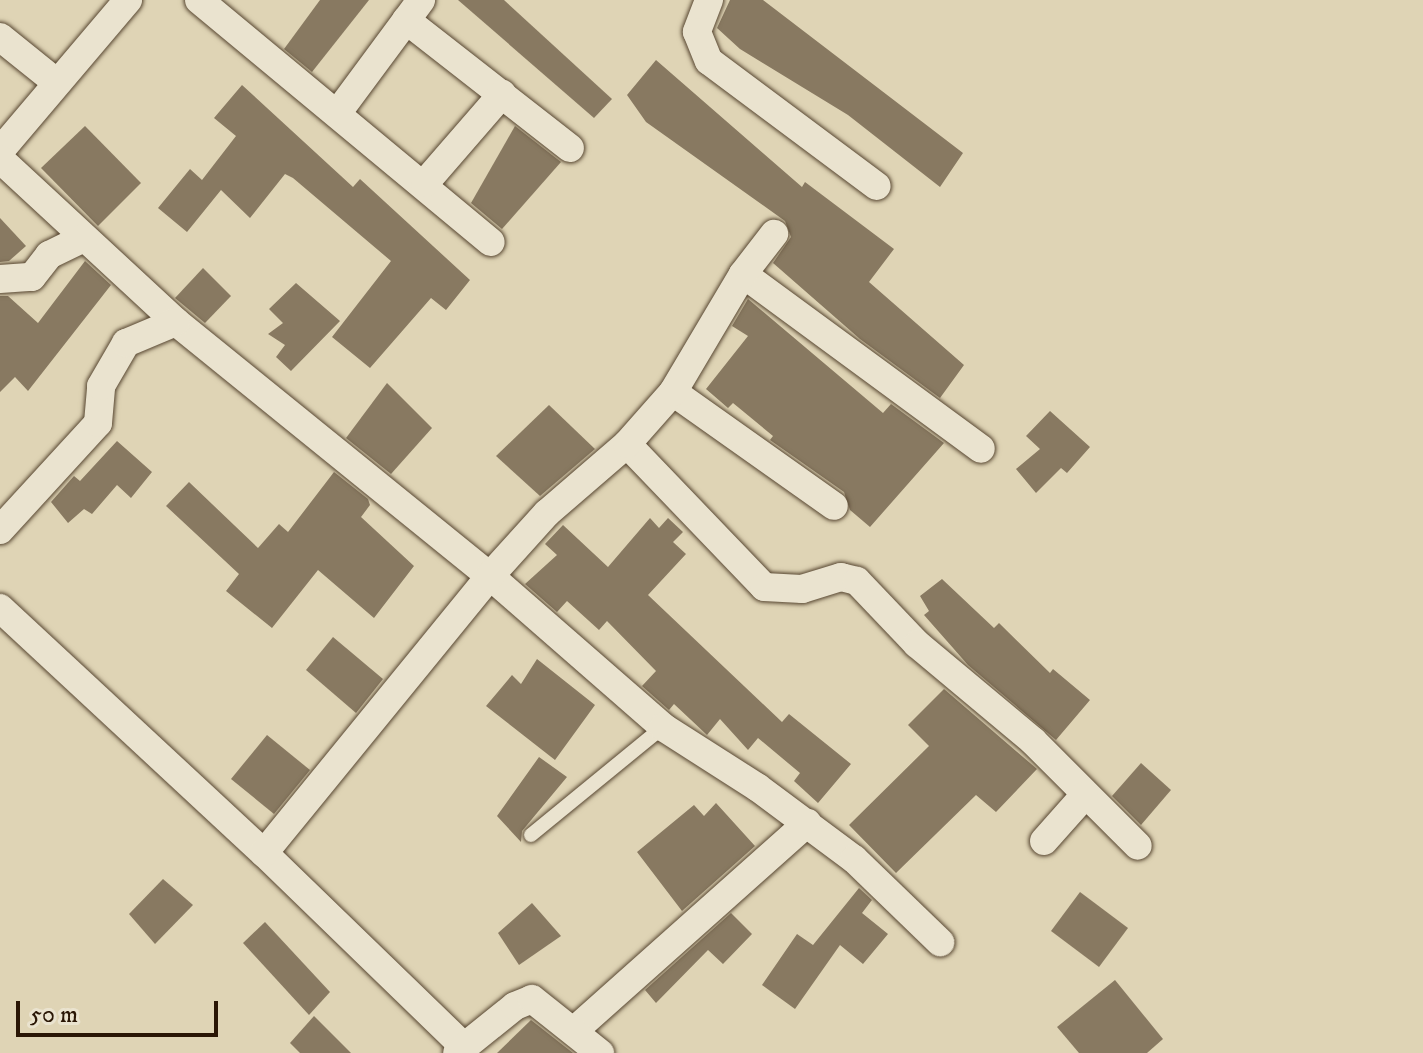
<!DOCTYPE html>
<style>
body{margin:0}
#map{position:relative;width:1423px;height:1053px;overflow:hidden;background:#dfd4b5;font-family:"IM FELL DW Pica",serif}
div>[style]{position:absolute}
[style*='--x']{left:calc(var(--x)*1px);top:calc(var(--y)*1px);width:calc(var(--w)*1px);rotate:calc(var(--a)*1deg)}
.building>*{inset:0;background:#887961}
.roads{filter:drop-shadow(0 0 2px #574631) drop-shadow(0 0 2px #574631)}
.lane>*{height:14px;margin:-7px;padding:0 7px;transform-origin:7px;border-radius:7px;background:#eae3cf}
.street>*{height:28px;margin:-14px;padding:0 14px;transform-origin:14px;border-radius:14px;background:#eae3cf}
span{translate:-50% -50%;white-space:nowrap;text-align:center;line-height:1.15;-webkit-text-stroke:8px #eae3cf;paint-order:stroke}
.scale{position:absolute;left:16px;top:1001px;width:202px;height:36px;box-sizing:border-box;border:4px solid #2a1605;border-top:0;padding-left:10px;font-size:24px;line-height:28px;white-space:nowrap;color:#2a1605;-webkit-text-stroke:6px #eae3cf;paint-order:stroke}
</style>
<div id="map">
<div class="building">
<div style="clip-path:polygon(320px 0,369px 0,312px 72px,284px 49px)"></div>
<div style="clip-path:polygon(458px 0,504px 0,612px 99px,594px 118px)"></div>
<div style="clip-path:polygon(730px 0,763px 0,963px 153px,940px 187px,848px 115px,740px 49px,717px 28px)"></div>
<div style="clip-path:polygon(656px 60px,802px 187px,805px 182px,894px 249px,869px 282px,964px 365px,940px 398px,860px 339px,773px 263px,791px 237px,785px 221px,646px 122px,627px 95px)"></div>
<div style="clip-path:polygon(242px 85px,353px 187px,360px 179px,470px 280px,446px 310px,431px 298px,370px 368px,332px 337px,391px 261px,293px 178px,285px 174px,250px 218px,221px 190px,187px 232px,158px 208px,190px 169px,202px 180px,236px 136px,214px 118px)"></div>
<div style="clip-path:polygon(85px 126px,141px 183px,98px 226px,41px 168px)"></div>
<div style="clip-path:polygon(515px 126px,561px 162px,502px 229px,471px 203px)"></div>
<div style="clip-path:polygon(0 218px,26px 246px,9px 261px,0 262px)"></div>
<div style="clip-path:polygon(85px 261px,111px 285px,28px 391px,15px 377px,0 392px,0 296px,8px 296px,38px 323px)"></div>
<div style="clip-path:polygon(203px 268px,231px 296px,205px 323px,175px 298px)"></div>
<div style="clip-path:polygon(296px 283px,340px 321px,291px 371px,276px 357px,285px 345px,268px 334px,283px 323px,269px 309px)"></div>
<div style="clip-path:polygon(748px 299px,883px 413px,891px 404px,944px 443px,870px 527px,850px 510px,844px 492px,770px 440px,773px 436px,733px 403px,728px 408px,706px 389px,748px 336px,732px 326px)"></div>
<div style="clip-path:polygon(387px 383px,432px 428px,391px 474px,346px 438px)"></div>
<div style="clip-path:polygon(549px 405px,595px 449px,540px 496px,496px 456px)"></div>
<div style="clip-path:polygon(1050px 411px,1090px 447px,1067px 473px,1061px 468px,1036px 493px,1016px 469px,1040px 449px,1026px 436px)"></div>
<div style="clip-path:polygon(117px 441px,152px 472px,131px 498px,117px 485px,92px 514px,84px 509px,68px 523px,51px 502px,74px 476px,80px 481px)"></div>
<div style="clip-path:polygon(334px 472px,368px 499px,370px 505px,361px 517px,414px 566px,374px 618px,318px 570px,272px 628px,226px 591px,239px 574px,166px 506px,189px 482px,258px 548px,279px 524px,288px 532px)"></div>
<div style="clip-path:polygon(650px 518px,659px 528px,668px 518px,683px 532px,673px 542px,686px 554px,648px 595px,782px 722px,789px 714px,851px 764px,818px 803px,794px 781px,800px 773px,758px 738px,748px 750px,720px 719px,707px 735px,674px 704px,669px 710px,642px 686px,656px 671px,607px 621px,599px 630px,567px 601px,557px 612px,525px 584px,557px 555px,545px 544px,563px 525px,608px 567px)"></div>
<div style="clip-path:polygon(942px 579px,994px 628px,999px 623px,1050px 673px,1053px 669px,1090px 700px,1056px 740px,968px 665px,924px 615px,929px 611px,920px 596px)"></div>
<div style="clip-path:polygon(333px 637px,383px 679px,356px 713px,306px 670px)"></div>
<div style="clip-path:polygon(537px 659px,595px 705px,555px 760px,486px 706px,512px 675px,521px 684px)"></div>
<div style="clip-path:polygon(944px 689px,1037px 769px,996px 812px,976px 795px,896px 873px,849px 825px,929px 746px,908px 725px)"></div>
<div style="clip-path:polygon(267px 735px,310px 770px,274px 814px,231px 779px)"></div>
<div style="clip-path:polygon(539px 757px,567px 777px,522px 831px,521px 842px,497px 816px)"></div>
<div style="clip-path:polygon(1141px 763px,1171px 790px,1141px 825px,1112px 796px)"></div>
<div style="clip-path:polygon(716px 803px,755px 846px,682px 911px,637px 852px,694px 805px,704px 816px)"></div>
<div style="clip-path:polygon(163px 879px,193px 905px,155px 944px,129px 914px)"></div>
<div style="clip-path:polygon(859px 888px,872px 900px,862px 913px,888px 934px,863px 964px,840px 945px,795px 1009px,762px 985px,797px 934px,813px 945px)"></div>
<div style="clip-path:polygon(1080px 892px,1128px 928px,1099px 967px,1051px 931px)"></div>
<div style="clip-path:polygon(532px 903px,561px 936px,519px 965px,498px 933px)"></div>
<div style="clip-path:polygon(731px 913px,752px 934px,723px 964px,708px 950px,656px 1003px,645px 990px)"></div>
<div style="clip-path:polygon(265px 922px,330px 992px,309px 1015px,243px 943px)"></div>
<div style="clip-path:polygon(1115px 980px,1163px 1039px,1147px 1053px,1079px 1053px,1057px 1027px)"></div>
<div style="clip-path:polygon(314px 1016px,351px 1053px,300px 1053px,290px 1043px)"></div>
<div style="clip-path:polygon(531px 1020px,573px 1053px,497px 1053px)"></div>
</div>
<div class="roads">
<div class="lane">
<div style="--x:531;--y:835;--w:171;--a:-39.3"></div>
</div>
<div class="street">
<div style="--x:199;--y:0;--w:379;--a:39.7"></div>
<div style="--x:709;--y:0;--w:34;--a:111"></div>
<div style="--x:697;--y:32;--w:31;--a:68"></div>
<div style="--x:709;--y:61;--w:209;--a:36.7"></div>
<div style="--x:406;--y:20;--w:208;--a:38"></div>
<div style="--x:0;--y:37;--w:72;--a:38.8"></div>
<div style="--x:339;--y:111;--w:138;--a:-53.5"></div>
<div style="--x:0;--y:151;--w:198;--a:-49.7"></div>
<div style="--x:0;--y:159;--w:240;--a:42.8"></div>
<div style="--x:176;--y:322;--w:404;--a:39"></div>
<div style="--x:490;--y:576;--w:230;--a:41.1"></div>
<div style="--x:663;--y:727;--w:112;--a:32.6"></div>
<div style="--x:757;--y:787;--w:121;--a:36.6"></div>
<div style="--x:854;--y:859;--w:120;--a:44"></div>
<div style="--x:425;--y:183;--w:118;--a:-49.1"></div>
<div style="--x:743;--y:274;--w:295;--a:36.3"></div>
<div style="--x:0;--y:279;--w:32;--a:-4"></div>
<div style="--x:32;--y:277;--w:28;--a:-52"></div>
<div style="--x:49;--y:255;--w:39;--a:-26"></div>
<div style="--x:673;--y:392;--w:197;--a:35.3"></div>
<div style="--x:627;--y:444;--w:198;--a:46.2"></div>
<div style="--x:764;--y:587;--w:38;--a:3"></div>
<div style="--x:802;--y:589;--w:41;--a:-17.1"></div>
<div style="--x:841;--y:577;--w:16;--a:14"></div>
<div style="--x:857;--y:581;--w:87;--a:46.4"></div>
<div style="--x:917;--y:644;--w:151;--a:39.9"></div>
<div style="--x:1033;--y:741;--w:148;--a:45"></div>
<div style="--x:0;--y:530;--w:145;--a:-47.5"></div>
<div style="--x:98;--y:423;--w:37;--a:-85"></div>
<div style="--x:101;--y:386;--w:50;--a:-59.8"></div>
<div style="--x:126;--y:343;--w:54;--a:-22.8"></div>
<div style="--x:0;--y:608;--w:360;--a:42.9"></div>
<div style="--x:264;--y:853;--w:279;--a:44.1"></div>
<div style="--x:464;--y:1047;--w:9;--a:139"></div>
<div style="--x:1044;--y:841;--w:60;--a:-48.4"></div>
<div style="--x:264;--y:853;--w:357;--a:-50.8"></div>
<div style="--x:490;--y:576;--w:85;--a:-47.9"></div>
<div style="--x:547;--y:513;--w:106;--a:-40.8"></div>
<div style="--x:627;--y:444;--w:69;--a:-48.5"></div>
<div style="--x:673;--y:392;--w:137;--a:-59.3"></div>
<div style="--x:743;--y:274;--w:51;--a:-52.2"></div>
<div style="--x:576;--y:1029;--w:310;--a:-41.7"></div>
<div style="--x:464;--y:1047;--w:65;--a:-38.8"></div>
<div style="--x:515;--y:1006;--w:18;--a:-22"></div>
<div style="--x:532;--y:999;--w:87;--a:38.5"></div>
</div>
</div>
<div class="scale">50 m</div>
</div>
